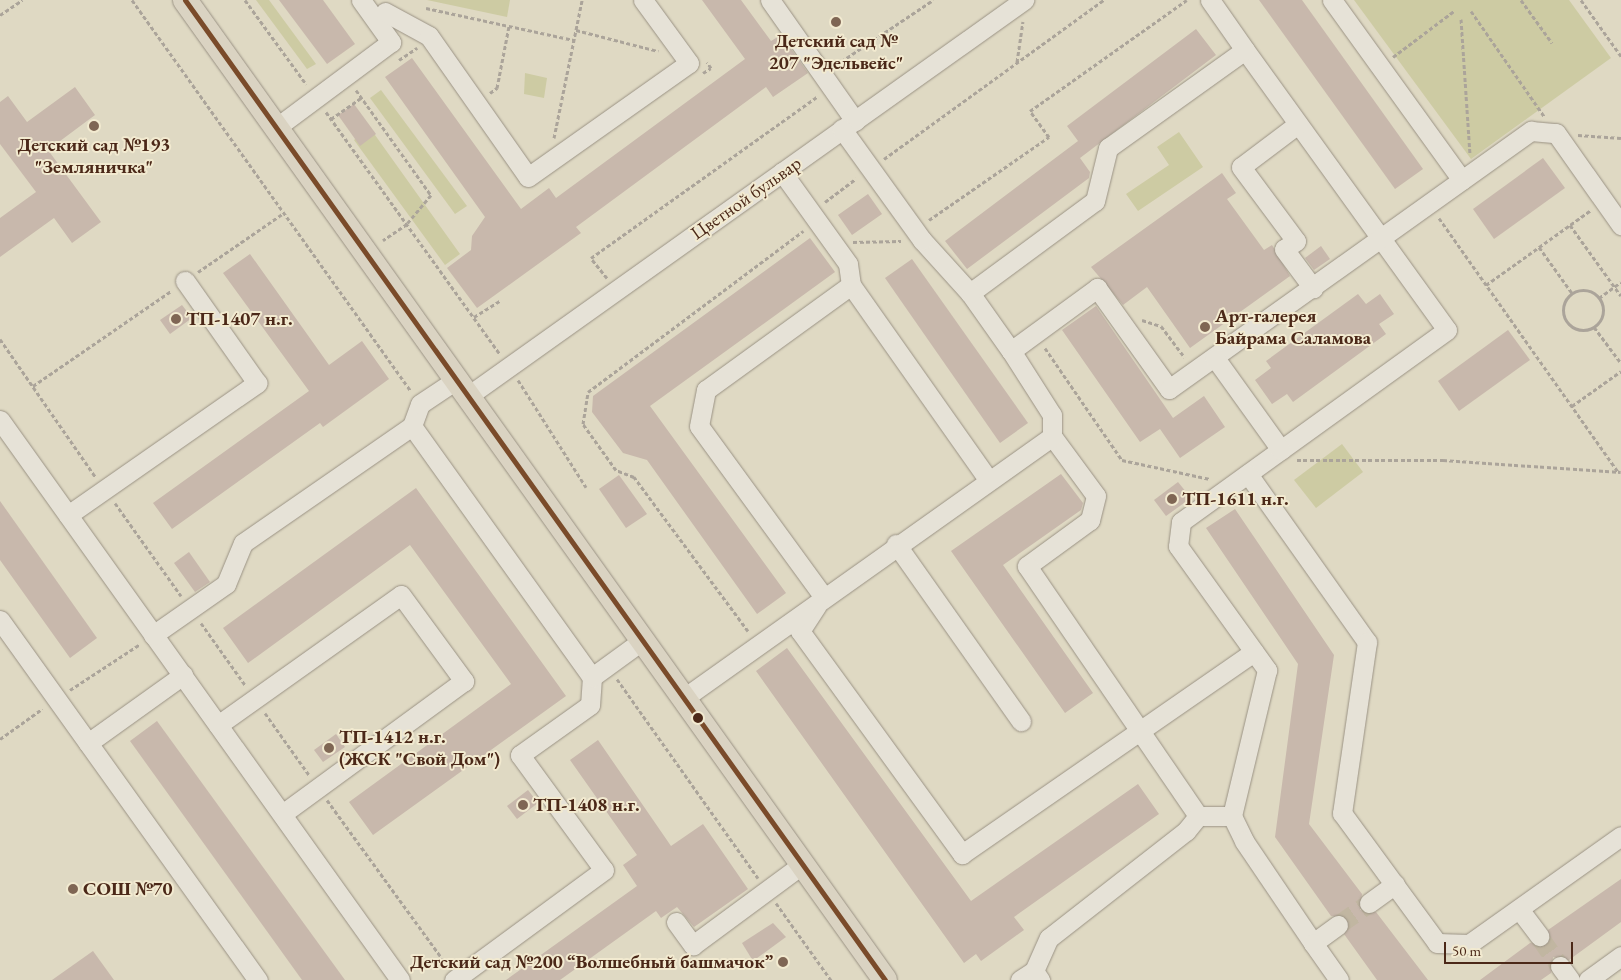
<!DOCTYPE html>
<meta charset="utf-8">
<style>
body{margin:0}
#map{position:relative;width:1621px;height:980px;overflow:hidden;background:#dfd9c3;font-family:"EB Garamond",serif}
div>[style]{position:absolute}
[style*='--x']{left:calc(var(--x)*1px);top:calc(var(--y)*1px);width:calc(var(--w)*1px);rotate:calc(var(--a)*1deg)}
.green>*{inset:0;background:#cdcba3}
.building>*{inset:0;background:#c8b8ac}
.minor-tunnel>*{height:19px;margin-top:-9.5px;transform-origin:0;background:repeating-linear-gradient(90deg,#c1b6a1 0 19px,transparent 0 28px)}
.path>*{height:3px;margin-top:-1.5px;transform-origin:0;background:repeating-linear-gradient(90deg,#aba49a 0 4px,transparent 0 6.5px)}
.path>.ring{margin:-1.5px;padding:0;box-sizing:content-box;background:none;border:3px solid #aba49a;border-radius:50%}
.roads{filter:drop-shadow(0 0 1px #9a9284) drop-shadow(0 0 1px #9a9284)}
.minor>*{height:19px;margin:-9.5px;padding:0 9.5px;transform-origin:9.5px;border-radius:9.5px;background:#e6e2d7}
.major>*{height:24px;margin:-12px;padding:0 12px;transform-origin:12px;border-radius:12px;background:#dad3c2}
.bus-1>*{height:5px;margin:-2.5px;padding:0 2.5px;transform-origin:2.5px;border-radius:2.5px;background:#7a4b2a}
.dots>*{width:14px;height:14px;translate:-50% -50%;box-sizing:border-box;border:2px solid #f2ead0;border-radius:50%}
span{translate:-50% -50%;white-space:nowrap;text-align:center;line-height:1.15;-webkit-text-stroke:4px #f2ead0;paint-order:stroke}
.poi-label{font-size:19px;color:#4b2818;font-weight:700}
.left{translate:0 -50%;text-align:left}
.right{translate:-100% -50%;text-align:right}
.street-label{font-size:19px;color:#4b2818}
.scale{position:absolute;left:1444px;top:942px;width:129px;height:22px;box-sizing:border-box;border:2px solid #4b2818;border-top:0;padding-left:6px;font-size:15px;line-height:18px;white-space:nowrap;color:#4b2818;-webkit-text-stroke:4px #f2ead0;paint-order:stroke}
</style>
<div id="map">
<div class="green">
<div style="clip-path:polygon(256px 0,269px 0,316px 64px,307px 69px)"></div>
<div style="clip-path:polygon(427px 0,510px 0,507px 17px)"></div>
<div style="clip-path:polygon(1354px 0,1569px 0,1611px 58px,1471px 159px)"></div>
<div style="clip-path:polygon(525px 73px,547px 78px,544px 98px,524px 94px)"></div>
<div style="clip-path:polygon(381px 90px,467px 206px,455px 214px,370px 98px)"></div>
<div style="clip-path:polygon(370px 128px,460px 254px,445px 265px,354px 140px)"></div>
<div style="clip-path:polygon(1179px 132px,1203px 167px,1138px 211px,1126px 194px,1169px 165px,1157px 147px)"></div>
<div style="clip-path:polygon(1342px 444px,1363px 472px,1316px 508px,1294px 480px)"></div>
</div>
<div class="building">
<div style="clip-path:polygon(279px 0,323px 0,355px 44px,327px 64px)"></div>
<div style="clip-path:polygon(702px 0,741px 0,771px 41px,781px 35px,808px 73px,773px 97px,766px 87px,576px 227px,581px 233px,477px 308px,447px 268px,471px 250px,472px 236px,485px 217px,385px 77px,412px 58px,521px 209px,549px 188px,556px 198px,745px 59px)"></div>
<div style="clip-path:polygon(1259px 0,1302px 0,1423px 169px,1395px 189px)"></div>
<div style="clip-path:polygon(1196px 29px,1216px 55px,1080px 158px,1090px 172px,1089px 178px,967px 269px,945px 241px,1078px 141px,1067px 126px)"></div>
<div style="clip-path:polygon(75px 87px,95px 115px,48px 150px,101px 222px,72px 243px,54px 218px,0 257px,0 218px,36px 192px,0 144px,0 102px,8px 96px,27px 122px)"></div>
<div style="clip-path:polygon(354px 104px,376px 134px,360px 146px,338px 115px)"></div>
<div style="clip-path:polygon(1543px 158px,1565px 188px,1494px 239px,1473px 209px)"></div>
<div style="clip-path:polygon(1222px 173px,1236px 193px,1227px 199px,1264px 250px,1272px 245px,1290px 276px,1190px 348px,1147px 287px,1123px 305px,1091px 267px)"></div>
<div style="clip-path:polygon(868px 194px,882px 214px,852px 235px,838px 215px)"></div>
<div style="clip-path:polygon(810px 238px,835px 272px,650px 406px,786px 593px,757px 614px,647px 460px,623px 453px,592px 412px,593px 396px)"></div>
<div style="clip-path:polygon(1321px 246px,1330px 259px,1314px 270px,1305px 258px)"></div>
<div style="clip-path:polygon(250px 254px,329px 365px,362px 341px,389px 379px,323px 427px,320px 423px,172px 529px,153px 503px,309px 391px,223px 273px)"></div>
<div style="clip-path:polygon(912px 259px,1028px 423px,1000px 443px,885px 278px)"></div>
<div style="clip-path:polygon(1358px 294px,1366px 304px,1380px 294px,1394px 314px,1379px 324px,1386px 334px,1293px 402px,1287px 394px,1272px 404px,1255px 380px,1271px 368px,1266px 361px)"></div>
<div style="clip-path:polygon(182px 305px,192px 318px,170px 334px,160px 320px)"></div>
<div style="clip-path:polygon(1096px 306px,1173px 418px,1204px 396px,1225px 427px,1180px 458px,1160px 429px,1140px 442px,1062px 330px)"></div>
<div style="clip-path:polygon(1508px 330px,1530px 360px,1459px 411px,1438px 381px)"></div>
<div style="clip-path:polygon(1061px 474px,1083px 503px,1081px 510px,1003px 565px,1093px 693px,1065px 713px,951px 551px)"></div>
<div style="clip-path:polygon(619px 475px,647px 514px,626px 528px,599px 489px)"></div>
<div style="clip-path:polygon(1178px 482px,1191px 498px,1166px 516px,1154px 500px)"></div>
<div style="clip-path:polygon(416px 488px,566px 696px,373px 835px,349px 802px,511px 684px,410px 545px,248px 663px,223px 628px)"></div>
<div style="clip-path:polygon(0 501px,97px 638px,70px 658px,0 560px)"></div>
<div style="clip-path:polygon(1235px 509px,1334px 655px,1309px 824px,1362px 894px,1360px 910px,1376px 912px,1428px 980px,1377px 980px,1344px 934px,1347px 918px,1331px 916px,1275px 837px,1298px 664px,1206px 528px)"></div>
<div style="clip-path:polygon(189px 552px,210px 582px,195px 592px,174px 563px)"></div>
<div style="clip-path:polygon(787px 648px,971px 901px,1138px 784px,1159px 814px,1014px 917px,1024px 930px,981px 961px,976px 954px,964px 963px,756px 671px)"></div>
<div style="clip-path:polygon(157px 721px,345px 980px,302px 980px,130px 741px)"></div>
<div style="clip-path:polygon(336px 734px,345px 747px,323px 762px,314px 750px)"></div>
<div style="clip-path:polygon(598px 740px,671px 846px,703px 824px,748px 889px,694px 927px,677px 907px,661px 918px,656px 911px,560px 980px,506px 980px,637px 886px,623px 865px,637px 855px,570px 760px)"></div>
<div style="clip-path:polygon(528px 790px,538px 803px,517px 819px,507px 806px)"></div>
<div style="clip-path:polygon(1621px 879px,1621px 922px,1569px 960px,1553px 957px,1551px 973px,1541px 980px,1480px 980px,1530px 943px,1545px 945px,1548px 930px)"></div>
<div style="clip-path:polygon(773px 923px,786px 937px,753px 961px,742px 943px)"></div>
<div style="clip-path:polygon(93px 951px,114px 980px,52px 980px)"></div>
</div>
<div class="minor-tunnel">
<div style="--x:1338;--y:925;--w:38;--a:-35"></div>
<div style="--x:1539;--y:936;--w:37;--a:55"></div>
</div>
<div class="path">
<div style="--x:132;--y:0;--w:480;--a:54.5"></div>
<div style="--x:245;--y:0;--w:104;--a:54"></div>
<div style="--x:1521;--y:0;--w:53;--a:54.2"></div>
<div style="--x:1581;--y:0;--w:69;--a:54.5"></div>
<div style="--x:426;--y:8;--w:151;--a:12.2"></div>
<div style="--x:1471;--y:11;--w:128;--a:55.2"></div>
<div style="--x:0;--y:15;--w:27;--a:-34"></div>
<div style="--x:1461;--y:19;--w:134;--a:86.2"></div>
<div style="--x:576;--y:30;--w:85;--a:14.4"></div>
<div style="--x:1393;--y:57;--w:76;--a:-37"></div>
<div style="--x:399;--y:60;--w:22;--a:-34"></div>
<div style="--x:1017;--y:62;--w:41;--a:-81.7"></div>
<div style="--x:836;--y:65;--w:117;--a:-33.8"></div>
<div style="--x:703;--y:73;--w:9;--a:-32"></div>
<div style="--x:711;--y:68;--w:7;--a:-124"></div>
<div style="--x:356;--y:90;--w:129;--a:54.5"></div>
<div style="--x:431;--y:195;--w:38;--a:130"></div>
<div style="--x:407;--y:224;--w:29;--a:146"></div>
<div style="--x:490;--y:93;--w:9;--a:-36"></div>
<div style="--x:497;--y:88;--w:63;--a:-79"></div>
<div style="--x:326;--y:112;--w:298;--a:54.3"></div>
<div style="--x:331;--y:119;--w:37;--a:-35"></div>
<div style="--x:1578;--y:135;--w:43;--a:4"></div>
<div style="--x:554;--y:138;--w:141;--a:-78.5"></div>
<div style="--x:884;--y:159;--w:271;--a:-35.9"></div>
<div style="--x:825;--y:202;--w:39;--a:-37"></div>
<div style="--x:1439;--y:218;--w:311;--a:54.8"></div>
<div style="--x:929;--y:220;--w:146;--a:-34.7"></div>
<div style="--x:1049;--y:137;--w:32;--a:-126"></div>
<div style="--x:1030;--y:111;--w:192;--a:-35.3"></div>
<div style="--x:1570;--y:225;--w:87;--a:54.3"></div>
<div style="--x:853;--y:242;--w:48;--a:-1.2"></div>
<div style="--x:1539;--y:247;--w:57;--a:54.3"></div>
<div style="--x:198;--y:272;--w:104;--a:-34.5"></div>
<div style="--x:607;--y:278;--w:26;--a:-129"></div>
<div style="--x:591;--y:258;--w:279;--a:-35.5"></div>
<div style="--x:1486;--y:285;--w:129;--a:-35.5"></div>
<div class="ring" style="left:1563px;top:290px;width:37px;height:37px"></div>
<div style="--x:1599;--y:298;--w:27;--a:-36"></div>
<div style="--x:474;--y:317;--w:32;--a:-32"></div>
<div style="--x:1142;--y:320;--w:20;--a:18"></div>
<div style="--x:1161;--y:326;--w:39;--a:53"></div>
<div style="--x:1594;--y:327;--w:45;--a:53.1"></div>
<div style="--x:0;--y:339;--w:167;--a:55.3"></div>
<div style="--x:1045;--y:348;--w:136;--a:55.5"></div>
<div style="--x:1122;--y:460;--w:90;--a:12.2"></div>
<div style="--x:518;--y:380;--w:127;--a:57.6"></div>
<div style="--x:33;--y:386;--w:168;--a:-34.5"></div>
<div style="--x:1572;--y:406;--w:60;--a:-35.5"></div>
<div style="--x:1297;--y:460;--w:146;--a:0"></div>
<div style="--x:1443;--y:460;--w:178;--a:3.9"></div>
<div style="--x:115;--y:503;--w:114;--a:54.6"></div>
<div style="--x:201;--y:623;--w:76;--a:54.6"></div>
<div style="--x:748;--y:631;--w:192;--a:-126.5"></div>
<div style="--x:634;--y:477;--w:19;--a:-159"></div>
<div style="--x:616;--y:470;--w:57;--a:-125.7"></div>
<div style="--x:583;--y:424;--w:32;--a:-81"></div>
<div style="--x:588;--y:392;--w:269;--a:-36.8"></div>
<div style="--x:617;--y:679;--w:244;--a:54.7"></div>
<div style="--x:70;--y:690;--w:84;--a:-33.3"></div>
<div style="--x:265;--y:713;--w:76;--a:54.6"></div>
<div style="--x:0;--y:739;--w:52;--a:-35.5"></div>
<div style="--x:327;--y:800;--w:204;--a:54"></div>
<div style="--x:776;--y:903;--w:95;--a:54.5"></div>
</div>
<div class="roads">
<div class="minor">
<div style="--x:361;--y:0;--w:52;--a:54.5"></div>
<div style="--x:770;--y:0;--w:148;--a:54.9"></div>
<div style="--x:1332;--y:0;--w:222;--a:54.2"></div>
<div style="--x:385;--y:12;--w:50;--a:28.6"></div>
<div style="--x:429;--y:36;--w:172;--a:54.9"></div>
<div style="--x:528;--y:177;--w:197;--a:-35.3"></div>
<div style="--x:689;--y:63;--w:78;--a:-126.1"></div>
<div style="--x:1245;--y:50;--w:345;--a:54.2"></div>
<div style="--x:1447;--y:330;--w:328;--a:144.2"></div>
<div style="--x:1181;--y:522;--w:24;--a:97"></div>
<div style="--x:1178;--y:546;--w:153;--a:54.3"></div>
<div style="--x:1267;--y:670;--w:150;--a:103.5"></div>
<div style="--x:1232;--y:816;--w:28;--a:64"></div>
<div style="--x:1244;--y:841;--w:123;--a:55.9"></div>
<div style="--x:1298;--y:124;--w:71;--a:143"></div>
<div style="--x:1241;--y:167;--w:92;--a:53.4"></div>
<div style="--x:1296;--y:241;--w:14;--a:146"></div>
<div style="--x:1284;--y:249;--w:49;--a:53.4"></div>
<div style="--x:277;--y:127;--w:142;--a:-36.7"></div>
<div style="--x:782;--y:172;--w:113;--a:54.3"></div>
<div style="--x:848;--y:264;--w:21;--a:82"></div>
<div style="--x:851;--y:285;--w:237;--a:54.8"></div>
<div style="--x:970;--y:293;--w:155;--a:-36.4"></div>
<div style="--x:1095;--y:201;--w:55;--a:-76.2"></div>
<div style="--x:1108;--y:148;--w:168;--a:-35.6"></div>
<div style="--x:1245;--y:50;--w:61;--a:-125"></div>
<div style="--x:1011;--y:351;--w:107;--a:-36.2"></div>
<div style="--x:1097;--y:288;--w:124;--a:54.5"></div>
<div style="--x:1169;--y:389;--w:445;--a:-35.5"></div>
<div style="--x:1531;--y:131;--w:25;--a:5"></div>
<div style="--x:1556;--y:133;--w:113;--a:54.8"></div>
<div style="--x:1215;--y:358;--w:113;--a:54.3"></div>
<div style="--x:468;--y:396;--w:683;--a:-35.46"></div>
<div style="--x:0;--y:420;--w:688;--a:54.46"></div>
<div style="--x:412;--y:426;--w:309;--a:54.4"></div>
<div style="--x:592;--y:677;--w:28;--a:94"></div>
<div style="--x:590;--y:705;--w:86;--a:144.5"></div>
<div style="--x:520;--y:755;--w:142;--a:53.9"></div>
<div style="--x:604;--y:870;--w:186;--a:143.7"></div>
<div style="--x:1052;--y:436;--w:74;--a:53.7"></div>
<div style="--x:1096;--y:496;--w:25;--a:104"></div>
<div style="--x:1090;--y:520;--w:78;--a:143.9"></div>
<div style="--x:1027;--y:566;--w:303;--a:55.6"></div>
<div style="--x:1248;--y:474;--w:206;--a:54.7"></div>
<div style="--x:1367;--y:642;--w:173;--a:98.3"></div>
<div style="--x:1342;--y:813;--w:161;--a:53.8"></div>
<div style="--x:1437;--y:943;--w:32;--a:2"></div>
<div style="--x:1469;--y:944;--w:186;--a:-35.4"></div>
<div style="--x:68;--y:515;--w:231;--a:-34.9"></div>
<div style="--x:257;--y:383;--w:125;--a:-125.2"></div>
<div style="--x:896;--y:544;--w:217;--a:54.8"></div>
<div style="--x:823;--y:596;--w:210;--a:-126.1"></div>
<div style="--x:699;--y:426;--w:37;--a:-79"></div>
<div style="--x:706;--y:390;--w:179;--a:-35.9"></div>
<div style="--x:817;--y:605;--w:31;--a:123"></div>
<div style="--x:800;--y:631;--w:276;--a:54"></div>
<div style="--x:962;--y:854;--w:355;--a:-34.7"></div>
<div style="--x:0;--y:620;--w:443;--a:54.4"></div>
<div style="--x:153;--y:635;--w:89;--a:-34.9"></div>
<div style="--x:226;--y:584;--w:44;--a:-67.5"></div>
<div style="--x:243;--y:543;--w:206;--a:-34.7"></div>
<div style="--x:412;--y:426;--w:23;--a:-70"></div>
<div style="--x:420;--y:404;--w:43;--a:-33.7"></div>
<div style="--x:592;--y:677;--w:63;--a:-36"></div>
<div style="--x:684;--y:698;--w:452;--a:-35.4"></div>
<div style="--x:1052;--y:436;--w:21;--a:-90"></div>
<div style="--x:1052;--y:415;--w:76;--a:-122.6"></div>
<div style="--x:1011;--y:351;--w:71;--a:-125.3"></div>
<div style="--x:970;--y:293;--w:72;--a:-132.2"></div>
<div style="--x:922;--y:240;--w:137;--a:-125.8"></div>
<div style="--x:218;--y:725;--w:224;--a:-35.4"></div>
<div style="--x:401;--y:595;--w:107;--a:53.8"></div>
<div style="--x:464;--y:681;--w:225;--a:143.8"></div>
<div style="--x:88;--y:743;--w:117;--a:-35.6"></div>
<div style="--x:1198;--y:816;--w:34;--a:0"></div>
<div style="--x:1369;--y:903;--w:32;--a:-36"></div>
<div style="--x:1519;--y:909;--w:34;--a:53"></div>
<div style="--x:676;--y:922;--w:29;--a:54"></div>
<div style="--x:693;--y:945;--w:137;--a:-36.4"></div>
<div style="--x:1338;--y:925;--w:31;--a:144"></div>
<div style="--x:1313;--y:943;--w:45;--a:54.9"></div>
<div style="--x:1560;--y:966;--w:17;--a:54"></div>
<div style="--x:1034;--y:971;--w:36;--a:-66"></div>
<div style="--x:1049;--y:938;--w:174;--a:-38"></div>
<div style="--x:1186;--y:831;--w:19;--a:-51"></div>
<div style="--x:1020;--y:980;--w:17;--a:-33"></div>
<div style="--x:1034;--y:971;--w:11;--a:56"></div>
<div style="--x:1588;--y:980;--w:41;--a:-36"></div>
</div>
<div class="major">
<div style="--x:185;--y:0;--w:1204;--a:54.46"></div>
</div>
</div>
<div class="bus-1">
<div style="--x:185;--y:0;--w:1204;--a:54.46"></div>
</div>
<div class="dots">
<div style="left:836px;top:22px;background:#7f6654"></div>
<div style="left:94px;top:126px;background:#7f6654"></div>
<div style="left:176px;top:319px;background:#7f6654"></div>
<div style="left:1205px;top:327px;background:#7f6654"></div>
<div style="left:1172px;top:499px;background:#7f6654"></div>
<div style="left:698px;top:718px;background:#4b2818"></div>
<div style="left:329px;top:748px;background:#7f6654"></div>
<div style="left:523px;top:805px;background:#7f6654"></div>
<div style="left:73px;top:889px;background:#7f6654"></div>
<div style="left:783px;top:962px;background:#7f6654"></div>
</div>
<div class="poi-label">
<span style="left:836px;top:52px">Детский сад №<br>207 "Эдельвейс"</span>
<span style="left:94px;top:156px">Детский сад №193<br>"Земляничка"</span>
<span class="left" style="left:1215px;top:327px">Арт-галерея<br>Байрама Саламова</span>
<span class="left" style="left:186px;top:319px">ТП-1407 н.г.</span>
<span class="left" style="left:1182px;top:499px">ТП-1611 н.г.</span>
<span class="left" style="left:339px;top:748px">ТП-1412 н.г.<br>(ЖСК "Свой Дом")</span>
<span class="left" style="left:533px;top:805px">ТП-1408 н.г.</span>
<span class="left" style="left:83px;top:889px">СОШ №70</span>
<span class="right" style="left:773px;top:962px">Детский сад №200 “Волшебный башмачок”</span>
</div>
<div class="street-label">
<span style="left:746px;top:198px;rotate:-35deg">Цветной бульвар</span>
</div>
<div class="scale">50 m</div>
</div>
